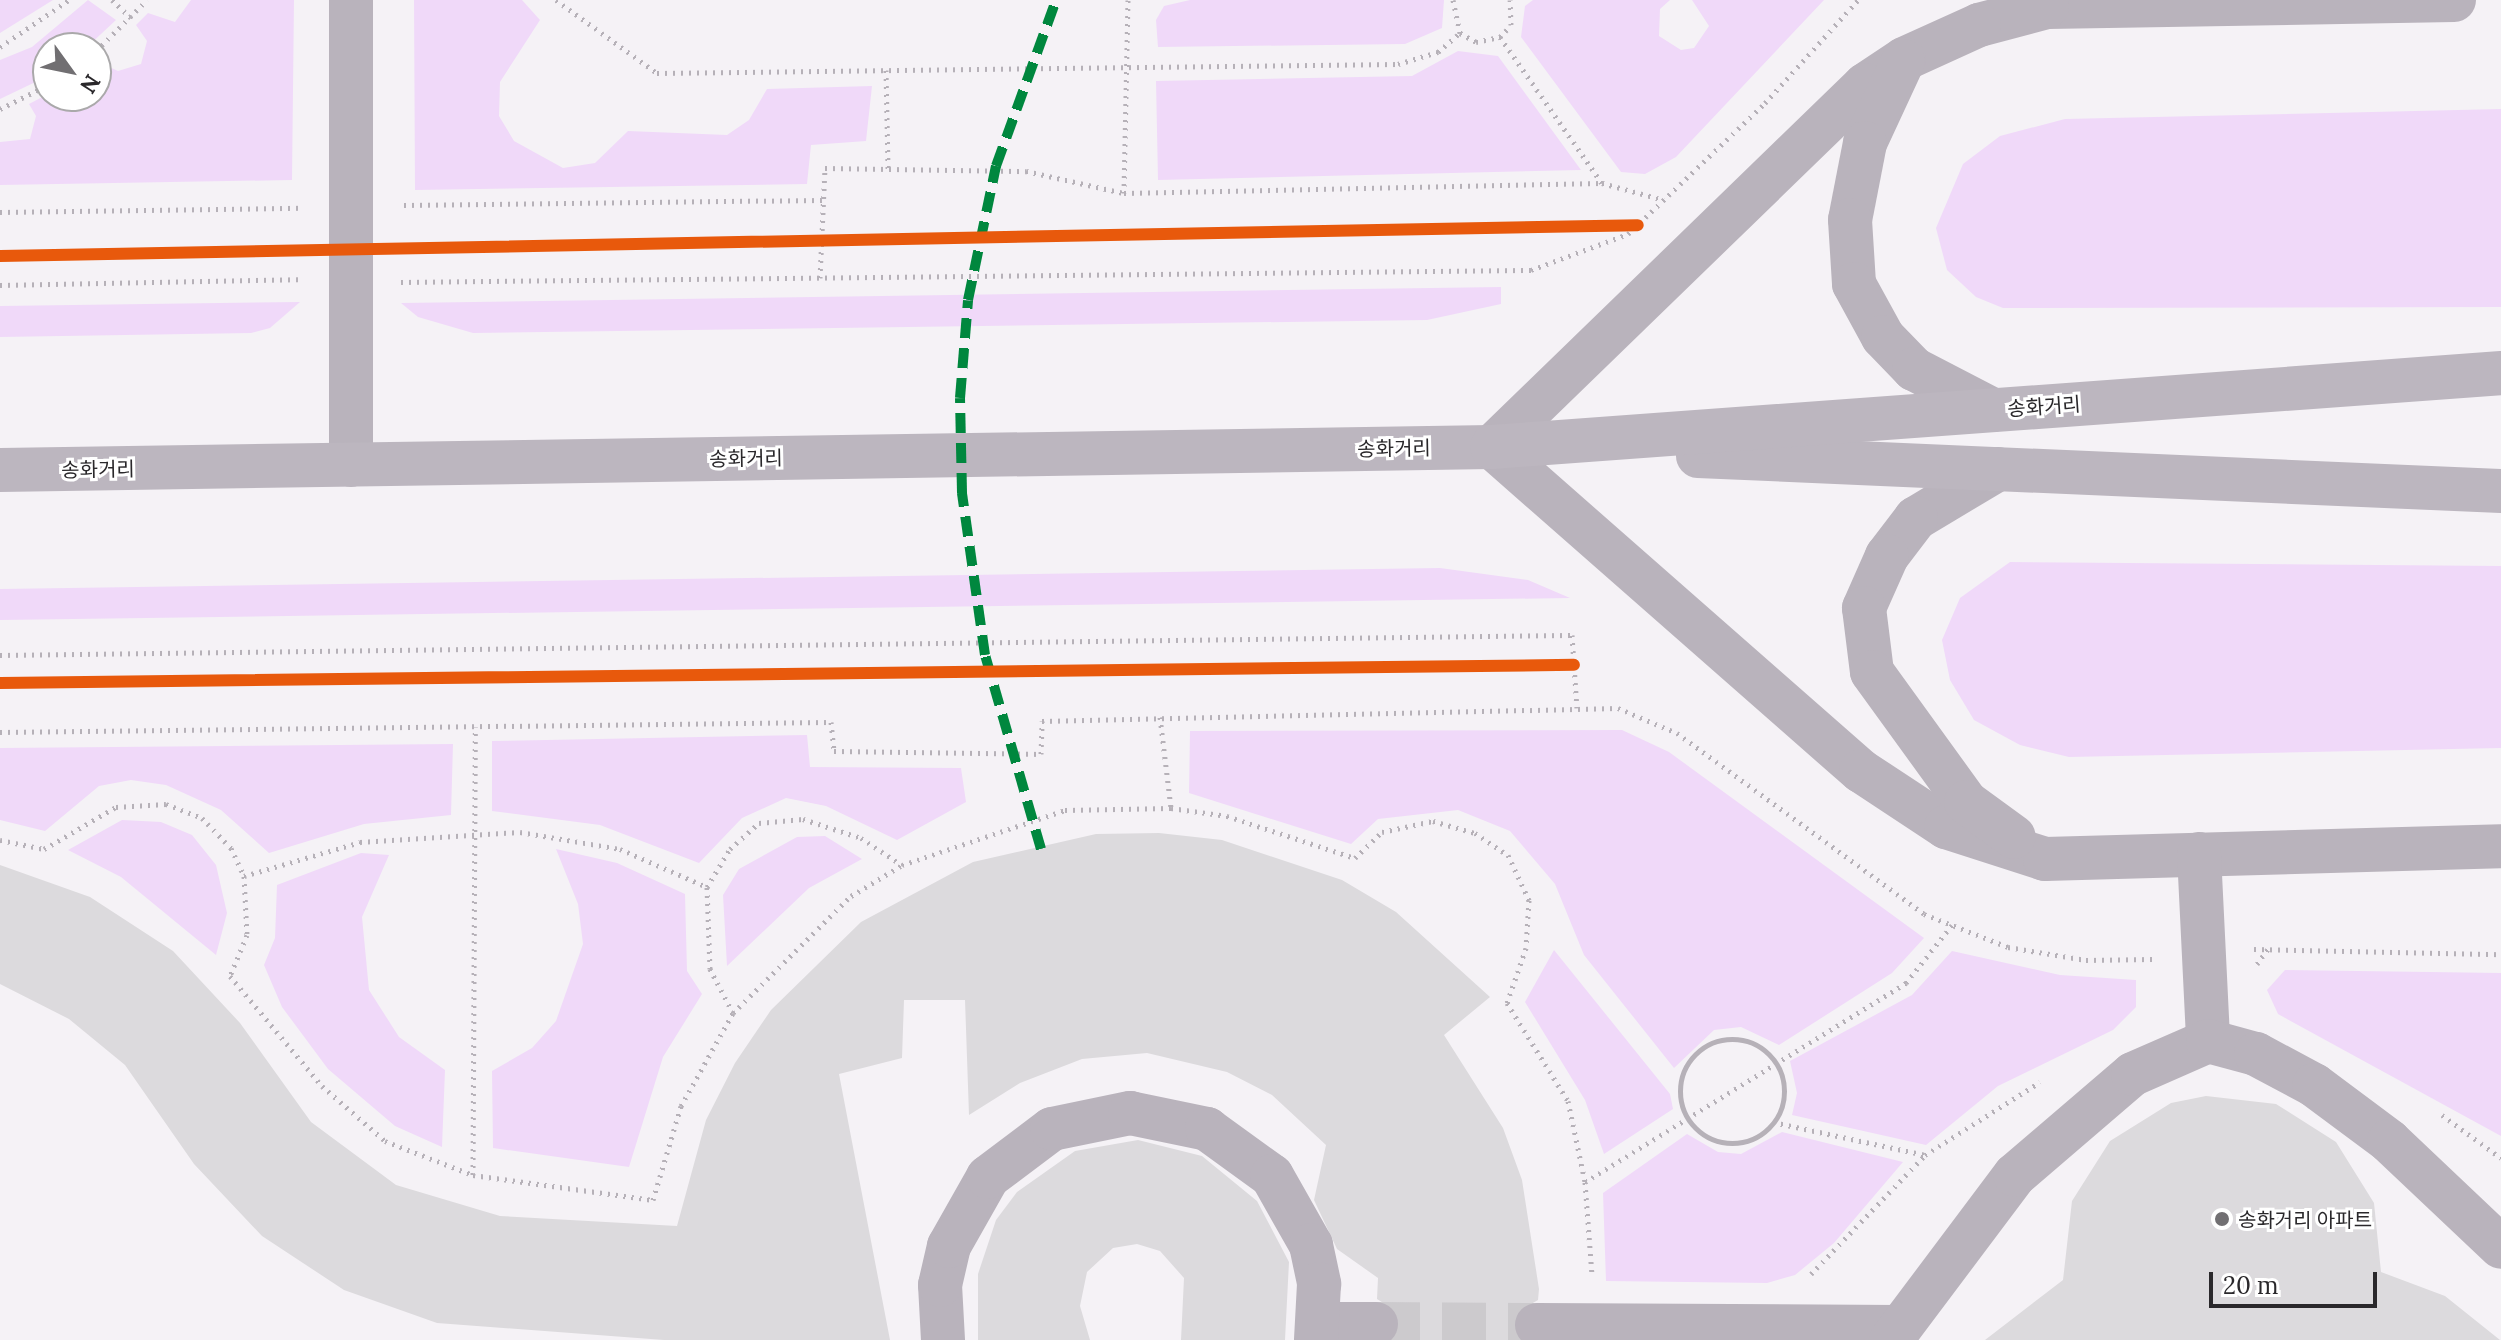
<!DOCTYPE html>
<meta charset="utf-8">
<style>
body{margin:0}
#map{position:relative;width:2501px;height:1340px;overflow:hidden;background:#f5f2f6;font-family:Lora,"Noto Sans KR",serif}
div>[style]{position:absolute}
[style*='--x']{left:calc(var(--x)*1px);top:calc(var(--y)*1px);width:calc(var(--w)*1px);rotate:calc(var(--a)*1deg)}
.green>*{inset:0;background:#f0d9f9}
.building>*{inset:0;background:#dcdadd}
.minor-tunnel>*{height:44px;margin-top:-22px;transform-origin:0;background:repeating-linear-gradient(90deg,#cccacd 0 44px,transparent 0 66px)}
.path>*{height:5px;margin-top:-2.5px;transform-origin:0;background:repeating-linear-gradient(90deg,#b6b1b8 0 2px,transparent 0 8px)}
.path>.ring{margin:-2.5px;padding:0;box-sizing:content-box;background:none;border:5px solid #b6b1b8;border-radius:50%}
.minor>*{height:44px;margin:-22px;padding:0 22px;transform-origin:22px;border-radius:22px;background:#b9b3bc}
.major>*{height:44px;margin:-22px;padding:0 22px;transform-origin:22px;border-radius:22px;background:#bcb6bf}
.quiet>*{height:10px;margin-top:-5px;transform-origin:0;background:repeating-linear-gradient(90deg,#00873e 0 20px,transparent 0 30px)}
.cycleway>*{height:12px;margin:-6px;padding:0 6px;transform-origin:6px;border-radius:6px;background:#e8590c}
.dots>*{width:22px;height:22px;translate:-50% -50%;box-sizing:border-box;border:4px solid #fff;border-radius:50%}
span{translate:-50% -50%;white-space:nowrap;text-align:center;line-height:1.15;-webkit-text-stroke:6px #fff;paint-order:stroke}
.street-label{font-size:20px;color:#2a282b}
.poi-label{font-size:20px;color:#2a282b}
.left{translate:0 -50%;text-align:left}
.north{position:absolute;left:32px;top:32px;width:80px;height:80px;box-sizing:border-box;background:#fff;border:2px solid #aaa9aa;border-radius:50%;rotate:123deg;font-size:22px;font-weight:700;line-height:32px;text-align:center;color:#2a282b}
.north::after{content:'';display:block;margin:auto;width:28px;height:36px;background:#716f72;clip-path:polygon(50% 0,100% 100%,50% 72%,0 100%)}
.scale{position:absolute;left:2209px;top:1272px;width:168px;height:36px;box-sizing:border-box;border:4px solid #2a282b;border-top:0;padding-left:10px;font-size:24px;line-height:28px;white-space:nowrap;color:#2a282b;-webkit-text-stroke:6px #fff;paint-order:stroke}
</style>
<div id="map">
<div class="green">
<div style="clip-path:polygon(0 0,53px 0,0 33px)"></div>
<div style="clip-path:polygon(88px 0,116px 20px,86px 48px,48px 48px,48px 76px,0 99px,0 60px,32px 47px)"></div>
<div style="clip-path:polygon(191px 0,294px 0,292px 180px,0 185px,0 142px,30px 139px,36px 116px,29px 104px,48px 94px,66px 110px,90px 104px,96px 61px,118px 71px,141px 64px,147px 41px,136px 25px,148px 13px,175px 22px)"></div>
<div style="clip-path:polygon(414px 0,522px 0,540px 20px,500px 82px,499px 116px,514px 141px,563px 168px,595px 163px,628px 131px,727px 135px,749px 120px,767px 89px,872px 86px,866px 141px,811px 145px,807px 184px,415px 190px)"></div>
<div style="clip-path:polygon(1190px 0,1444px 0,1442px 28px,1405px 44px,1158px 47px,1156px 20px,1164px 6px)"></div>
<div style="clip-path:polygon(1533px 0,1670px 0,1660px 9px,1659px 36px,1681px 50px,1694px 48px,1709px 26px,1692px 0,1824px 0,1676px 157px,1645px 174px,1621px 172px,1521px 37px,1525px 6px)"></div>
<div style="clip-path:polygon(1458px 51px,1498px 56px,1581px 170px,1158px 180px,1156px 81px,1412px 76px)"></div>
<div style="clip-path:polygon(2501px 109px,2501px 307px,2003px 308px,1976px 297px,1947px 270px,1936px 228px,1963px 164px,2000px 136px,2065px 119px)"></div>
<div style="clip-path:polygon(1501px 287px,1501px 304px,1427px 320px,473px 333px,418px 317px,401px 303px)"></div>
<div style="clip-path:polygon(300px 302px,270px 328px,251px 333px,0 337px,0 306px)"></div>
<div style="clip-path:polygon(2010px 562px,2501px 566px,2501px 748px,2069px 757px,2020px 745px,1974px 720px,1950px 680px,1942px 640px,1960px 598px)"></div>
<div style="clip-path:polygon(1440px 568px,1528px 580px,1570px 598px,0 620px,0 589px)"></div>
<div style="clip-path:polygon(1622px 730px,1669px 752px,1924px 938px,1892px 973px,1779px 1045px,1741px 1027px,1714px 1030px,1674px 1068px,1584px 955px,1555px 884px,1510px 831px,1458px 810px,1378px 819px,1351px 844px,1189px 793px,1190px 731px)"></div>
<div style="clip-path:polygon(807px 735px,810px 767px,961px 768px,966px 802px,897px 840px,826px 806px,786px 798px,742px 818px,699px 863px,600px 825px,492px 811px,492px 741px)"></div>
<div style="clip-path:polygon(453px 744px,451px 815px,364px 824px,269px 853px,221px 810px,166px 785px,131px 780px,99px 786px,45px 831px,0 820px,0 748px)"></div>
<div style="clip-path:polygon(122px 820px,161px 822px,192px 835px,216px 865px,227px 913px,216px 955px,121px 877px,68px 850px)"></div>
<div style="clip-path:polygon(825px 836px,862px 859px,809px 888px,727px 966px,723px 895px,739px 869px,797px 837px)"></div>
<div style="clip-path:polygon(556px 849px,617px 863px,685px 894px,687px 971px,702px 994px,663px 1057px,629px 1167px,493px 1148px,492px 1071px,532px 1048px,556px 1021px,583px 944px,578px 904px)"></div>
<div style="clip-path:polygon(361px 853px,389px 855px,362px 917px,369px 990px,399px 1037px,445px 1070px,442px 1147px,395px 1126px,328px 1069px,282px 1007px,264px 965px,275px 938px,277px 885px)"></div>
<div style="clip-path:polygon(1554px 950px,1670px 1094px,1673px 1109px,1604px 1154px,1585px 1100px,1525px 1002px)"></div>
<div style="clip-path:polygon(1952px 951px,2060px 975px,2136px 980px,2136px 1007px,2113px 1030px,1998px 1086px,1926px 1145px,1792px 1115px,1797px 1093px,1790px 1061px,1912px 995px)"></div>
<div style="clip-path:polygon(2285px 970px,2501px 973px,2501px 1136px,2278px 1014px,2267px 990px)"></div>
<div style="clip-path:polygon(1782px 1132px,1903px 1162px,1834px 1243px,1795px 1275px,1767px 1283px,1606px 1281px,1603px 1193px,1687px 1134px,1718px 1152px,1741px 1154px)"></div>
</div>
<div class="building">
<div style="clip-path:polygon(1159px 833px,1222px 840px,1342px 880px,1396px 912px,1490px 997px,1444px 1035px,1503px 1128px,1522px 1180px,1539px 1289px,1538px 1300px,1515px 1313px,1518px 1340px,1394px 1340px,1398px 1312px,1377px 1299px,1378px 1278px,1337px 1249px,1314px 1200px,1326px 1145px,1272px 1095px,1227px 1072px,1147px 1053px,1082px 1059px,1020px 1083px,969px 1115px,965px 1000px,904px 1000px,902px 1058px,839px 1074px,890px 1340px,664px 1340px,437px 1323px,344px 1290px,262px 1236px,194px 1164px,125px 1065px,69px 1019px,0 984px,0 865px,90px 897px,173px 951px,240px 1023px,311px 1122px,396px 1185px,500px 1216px,677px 1226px,706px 1120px,735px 1063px,771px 1010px,861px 922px,973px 862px,1096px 834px)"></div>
<div style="clip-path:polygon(2206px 1096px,2276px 1104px,2336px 1142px,2374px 1203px,2381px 1272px,2445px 1296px,2500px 1340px,1985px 1340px,2063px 1280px,2072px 1201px,2110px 1141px,2171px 1103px)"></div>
<div style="clip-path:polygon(1138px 1140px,1202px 1156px,1257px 1201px,1289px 1262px,1285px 1340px,1181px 1340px,1184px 1278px,1160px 1251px,1137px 1244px,1113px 1248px,1087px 1272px,1080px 1306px,1090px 1340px,978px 1340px,978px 1274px,996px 1220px,1017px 1192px,1075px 1151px)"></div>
</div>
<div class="minor-tunnel">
<div style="--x:1376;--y:1324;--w:161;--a:0.4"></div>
</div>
<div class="path">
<div style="--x:112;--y:0;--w:26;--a:43"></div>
<div style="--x:556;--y:0;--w:125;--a:35.9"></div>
<div style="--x:657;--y:73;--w:741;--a:-0.7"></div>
<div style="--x:1398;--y:64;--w:42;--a:-16.7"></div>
<div style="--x:1438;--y:52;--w:29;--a:-41"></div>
<div style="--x:1128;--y:0;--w:193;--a:91.2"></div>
<div style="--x:1124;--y:193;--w:478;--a:-1.2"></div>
<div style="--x:1602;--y:183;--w:64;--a:15.3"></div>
<div style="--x:1453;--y:0;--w:34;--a:78"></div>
<div style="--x:1460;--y:33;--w:18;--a:29"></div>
<div style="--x:1476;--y:42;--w:25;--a:-12"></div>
<div style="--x:1500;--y:37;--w:16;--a:-47"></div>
<div style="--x:1511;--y:25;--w:25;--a:-92"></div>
<div style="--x:1500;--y:37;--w:178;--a:55.1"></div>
<div style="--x:0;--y:47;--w:83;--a:-34.3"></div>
<div style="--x:96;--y:51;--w:72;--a:-45"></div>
<div style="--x:886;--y:70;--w:99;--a:88.8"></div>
<div style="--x:0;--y:109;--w:54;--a:-26.6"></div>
<div style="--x:404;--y:205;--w:418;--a:-0.7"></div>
<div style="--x:0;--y:212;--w:302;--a:-0.8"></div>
<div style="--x:820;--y:278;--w:110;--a:-87.4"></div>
<div style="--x:825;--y:168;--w:201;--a:0.9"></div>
<div style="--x:1026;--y:171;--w:100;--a:12.7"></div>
<div style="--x:401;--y:282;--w:1130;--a:-0.61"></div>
<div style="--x:1531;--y:270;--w:103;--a:-20.4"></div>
<div style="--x:1628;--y:234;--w:190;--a:-43.7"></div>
<div style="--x:1765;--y:103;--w:139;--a:-47.9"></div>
<div style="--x:0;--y:285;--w:299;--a:-1.1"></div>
<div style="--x:0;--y:655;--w:1572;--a:-0.73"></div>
<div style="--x:1572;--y:635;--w:73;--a:86.1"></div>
<div style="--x:1160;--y:717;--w:92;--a:83.1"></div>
<div style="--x:1171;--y:808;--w:57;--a:8.1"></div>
<div style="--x:1227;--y:816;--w:135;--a:18.2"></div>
<div style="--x:1355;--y:858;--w:37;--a:-44"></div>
<div style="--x:1382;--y:832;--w:52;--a:-12.2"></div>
<div style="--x:1433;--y:821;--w:44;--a:15.9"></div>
<div style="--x:1475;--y:833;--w:40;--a:34"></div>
<div style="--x:1508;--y:855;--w:50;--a:65"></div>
<div style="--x:1529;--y:900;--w:48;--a:93.6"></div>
<div style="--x:1526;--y:948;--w:58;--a:109.1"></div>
<div style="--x:1507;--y:1003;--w:115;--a:58.1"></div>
<div style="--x:1568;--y:1101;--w:83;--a:78.1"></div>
<div style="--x:1585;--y:1182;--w:94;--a:85.7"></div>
<div style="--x:0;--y:732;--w:831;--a:-0.69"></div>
<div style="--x:831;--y:722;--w:29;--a:84"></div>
<div style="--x:834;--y:751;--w:207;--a:0.8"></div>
<div style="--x:1041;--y:754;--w:33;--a:-88"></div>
<div style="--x:1042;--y:721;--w:576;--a:-1.29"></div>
<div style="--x:1618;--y:708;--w:64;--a:23"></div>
<div style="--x:1677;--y:733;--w:306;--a:36.2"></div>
<div style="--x:1924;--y:914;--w:90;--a:21.4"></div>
<div style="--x:2008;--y:947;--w:79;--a:9.5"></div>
<div style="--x:2086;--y:960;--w:67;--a:-0.9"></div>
<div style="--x:0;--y:840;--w:45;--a:11.6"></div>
<div style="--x:44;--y:849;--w:83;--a:-30.3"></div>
<div style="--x:116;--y:807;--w:50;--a:-3.4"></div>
<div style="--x:166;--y:804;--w:39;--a:21"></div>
<div style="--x:202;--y:818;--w:42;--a:46"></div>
<div style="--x:231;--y:848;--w:31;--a:65"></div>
<div style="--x:244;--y:876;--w:59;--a:87.1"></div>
<div style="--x:247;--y:935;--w:44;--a:112.5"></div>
<div style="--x:230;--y:976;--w:143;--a:50.1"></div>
<div style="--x:322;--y:1086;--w:84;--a:41.1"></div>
<div style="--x:385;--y:1141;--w:94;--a:21.1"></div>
<div style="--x:473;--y:1175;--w:182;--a:7.9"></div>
<div style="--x:653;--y:1200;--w:98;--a:-73.4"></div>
<div style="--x:681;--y:1106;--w:107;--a:-60.8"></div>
<div style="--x:733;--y:1013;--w:166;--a:-44.8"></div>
<div style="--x:851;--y:896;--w:60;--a:-31.3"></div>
<div style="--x:902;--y:865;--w:172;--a:-18.6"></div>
<div style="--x:1065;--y:810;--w:106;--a:-1.1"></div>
<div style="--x:244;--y:876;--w:121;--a:-16.3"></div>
<div style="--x:360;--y:842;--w:160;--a:-3.6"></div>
<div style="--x:520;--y:832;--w:101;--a:9.6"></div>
<div style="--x:620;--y:849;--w:95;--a:23.6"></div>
<div style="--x:2254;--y:949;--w:247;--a:1.2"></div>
<div style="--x:2257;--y:964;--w:22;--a:-54"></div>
<div style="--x:733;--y:1013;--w:50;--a:-117.6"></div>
<div style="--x:710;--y:969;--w:82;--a:-92.1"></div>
<div style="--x:707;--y:887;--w:44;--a:-58.8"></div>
<div style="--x:730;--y:849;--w:39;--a:-42"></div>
<div style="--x:759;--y:823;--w:44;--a:-5.2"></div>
<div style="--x:803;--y:819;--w:61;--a:18.1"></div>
<div style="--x:861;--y:838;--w:49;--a:33.4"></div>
<div class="ring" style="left:1680px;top:1039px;width:99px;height:99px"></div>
<div style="--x:2442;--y:1115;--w:73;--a:36.1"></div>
<div style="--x:1773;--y:1122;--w:156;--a:12.2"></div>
<div style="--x:473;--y:1175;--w:448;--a:-89.7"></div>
<div style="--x:1585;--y:1182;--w:378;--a:-31.8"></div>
<div style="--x:1906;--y:983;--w:74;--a:-51.6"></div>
<div style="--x:1811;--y:1274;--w:165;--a:-46.2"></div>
<div style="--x:1925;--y:1155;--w:136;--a:-32.4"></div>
</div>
<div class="minor">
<div style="--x:351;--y:0;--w:465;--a:90"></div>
<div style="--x:2454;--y:0;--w:407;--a:179"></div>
<div style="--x:2047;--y:7;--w:70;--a:165.2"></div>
<div style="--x:1979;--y:25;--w:82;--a:155.6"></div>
<div style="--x:1904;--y:59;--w:47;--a:146.3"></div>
<div style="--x:1865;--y:85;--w:520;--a:135.86"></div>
<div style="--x:1492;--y:447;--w:491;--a:41.3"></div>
<div style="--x:1861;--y:771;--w:102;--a:33.4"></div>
<div style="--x:1946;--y:827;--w:104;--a:17.9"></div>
<div style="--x:2045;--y:859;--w:456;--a:-1.6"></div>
<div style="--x:1903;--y:61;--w:90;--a:114.9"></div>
<div style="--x:1865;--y:143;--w:78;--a:101"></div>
<div style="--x:1850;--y:220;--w:64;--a:86.4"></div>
<div style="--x:1854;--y:284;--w:60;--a:61.3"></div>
<div style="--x:1883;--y:337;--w:45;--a:45.9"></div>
<div style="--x:1914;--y:369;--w:89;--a:27.4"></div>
<div style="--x:1998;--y:469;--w:96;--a:149.1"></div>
<div style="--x:1916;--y:518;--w:48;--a:127.3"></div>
<div style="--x:1887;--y:556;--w:57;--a:113.9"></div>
<div style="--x:1864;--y:608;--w:64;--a:82.9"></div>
<div style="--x:1872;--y:672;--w:160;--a:54.1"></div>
<div style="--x:1966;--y:802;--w:59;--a:36.1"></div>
<div style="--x:2199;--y:854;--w:187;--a:87.2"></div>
<div style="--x:1319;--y:1324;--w:57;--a:0"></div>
<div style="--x:1537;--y:1325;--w:361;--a:0.3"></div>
<div style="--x:943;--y:1340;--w:55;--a:-93.1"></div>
<div style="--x:940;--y:1285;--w:40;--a:-77"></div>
<div style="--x:949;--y:1246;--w:79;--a:-60.5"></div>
<div style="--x:988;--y:1177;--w:80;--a:-36.9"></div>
<div style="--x:1052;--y:1129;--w:80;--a:-11.6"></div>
<div style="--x:1130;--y:1113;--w:79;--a:11.7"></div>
<div style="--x:1207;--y:1129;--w:80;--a:35.9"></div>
<div style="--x:1272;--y:1176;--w:79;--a:60.5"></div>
<div style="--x:1311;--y:1245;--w:40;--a:78"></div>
<div style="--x:1319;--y:1284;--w:56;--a:93.1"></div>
<div style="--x:1891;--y:1340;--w:206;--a:-53.1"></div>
<div style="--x:2015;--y:1175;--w:155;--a:-40.6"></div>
<div style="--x:2133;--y:1074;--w:82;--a:-23.7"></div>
<div style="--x:2208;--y:1041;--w:50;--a:15.2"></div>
<div style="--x:2256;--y:1054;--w:66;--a:28.1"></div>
<div style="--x:2314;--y:1085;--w:94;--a:36.7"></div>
<div style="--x:2389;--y:1141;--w:154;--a:43.4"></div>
</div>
<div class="major">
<div style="--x:1698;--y:456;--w:804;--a:2.5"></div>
<div style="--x:0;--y:470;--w:1492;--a:-0.88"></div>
<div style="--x:1492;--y:447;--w:1012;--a:-4.19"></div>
</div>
<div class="quiet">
<div style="--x:1041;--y:849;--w:202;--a:-106.1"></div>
<div style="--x:985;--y:655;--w:164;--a:-98.1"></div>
<div style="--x:962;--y:493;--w:95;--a:-91.2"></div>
<div style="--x:960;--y:398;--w:98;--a:-85.3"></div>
<div style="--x:968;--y:300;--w:137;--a:-78.2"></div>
<div style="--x:996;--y:166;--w:177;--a:-70.1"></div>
</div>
<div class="cycleway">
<div style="--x:0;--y:256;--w:1638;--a:-1.08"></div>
<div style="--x:0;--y:683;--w:1574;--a:-0.66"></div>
</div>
<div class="dots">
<div style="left:2222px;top:1219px;background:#716f72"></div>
</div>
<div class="street-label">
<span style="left:2044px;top:406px;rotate:-4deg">송화거리</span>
<span style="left:1394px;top:448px;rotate:-1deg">송화거리</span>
<span style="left:746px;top:458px;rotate:-1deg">송화거리</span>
<span style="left:98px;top:469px;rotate:-1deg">송화거리</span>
</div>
<div class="poi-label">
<span class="left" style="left:2238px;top:1219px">송화거리 아파트</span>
</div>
<div class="north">N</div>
<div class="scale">20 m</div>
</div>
